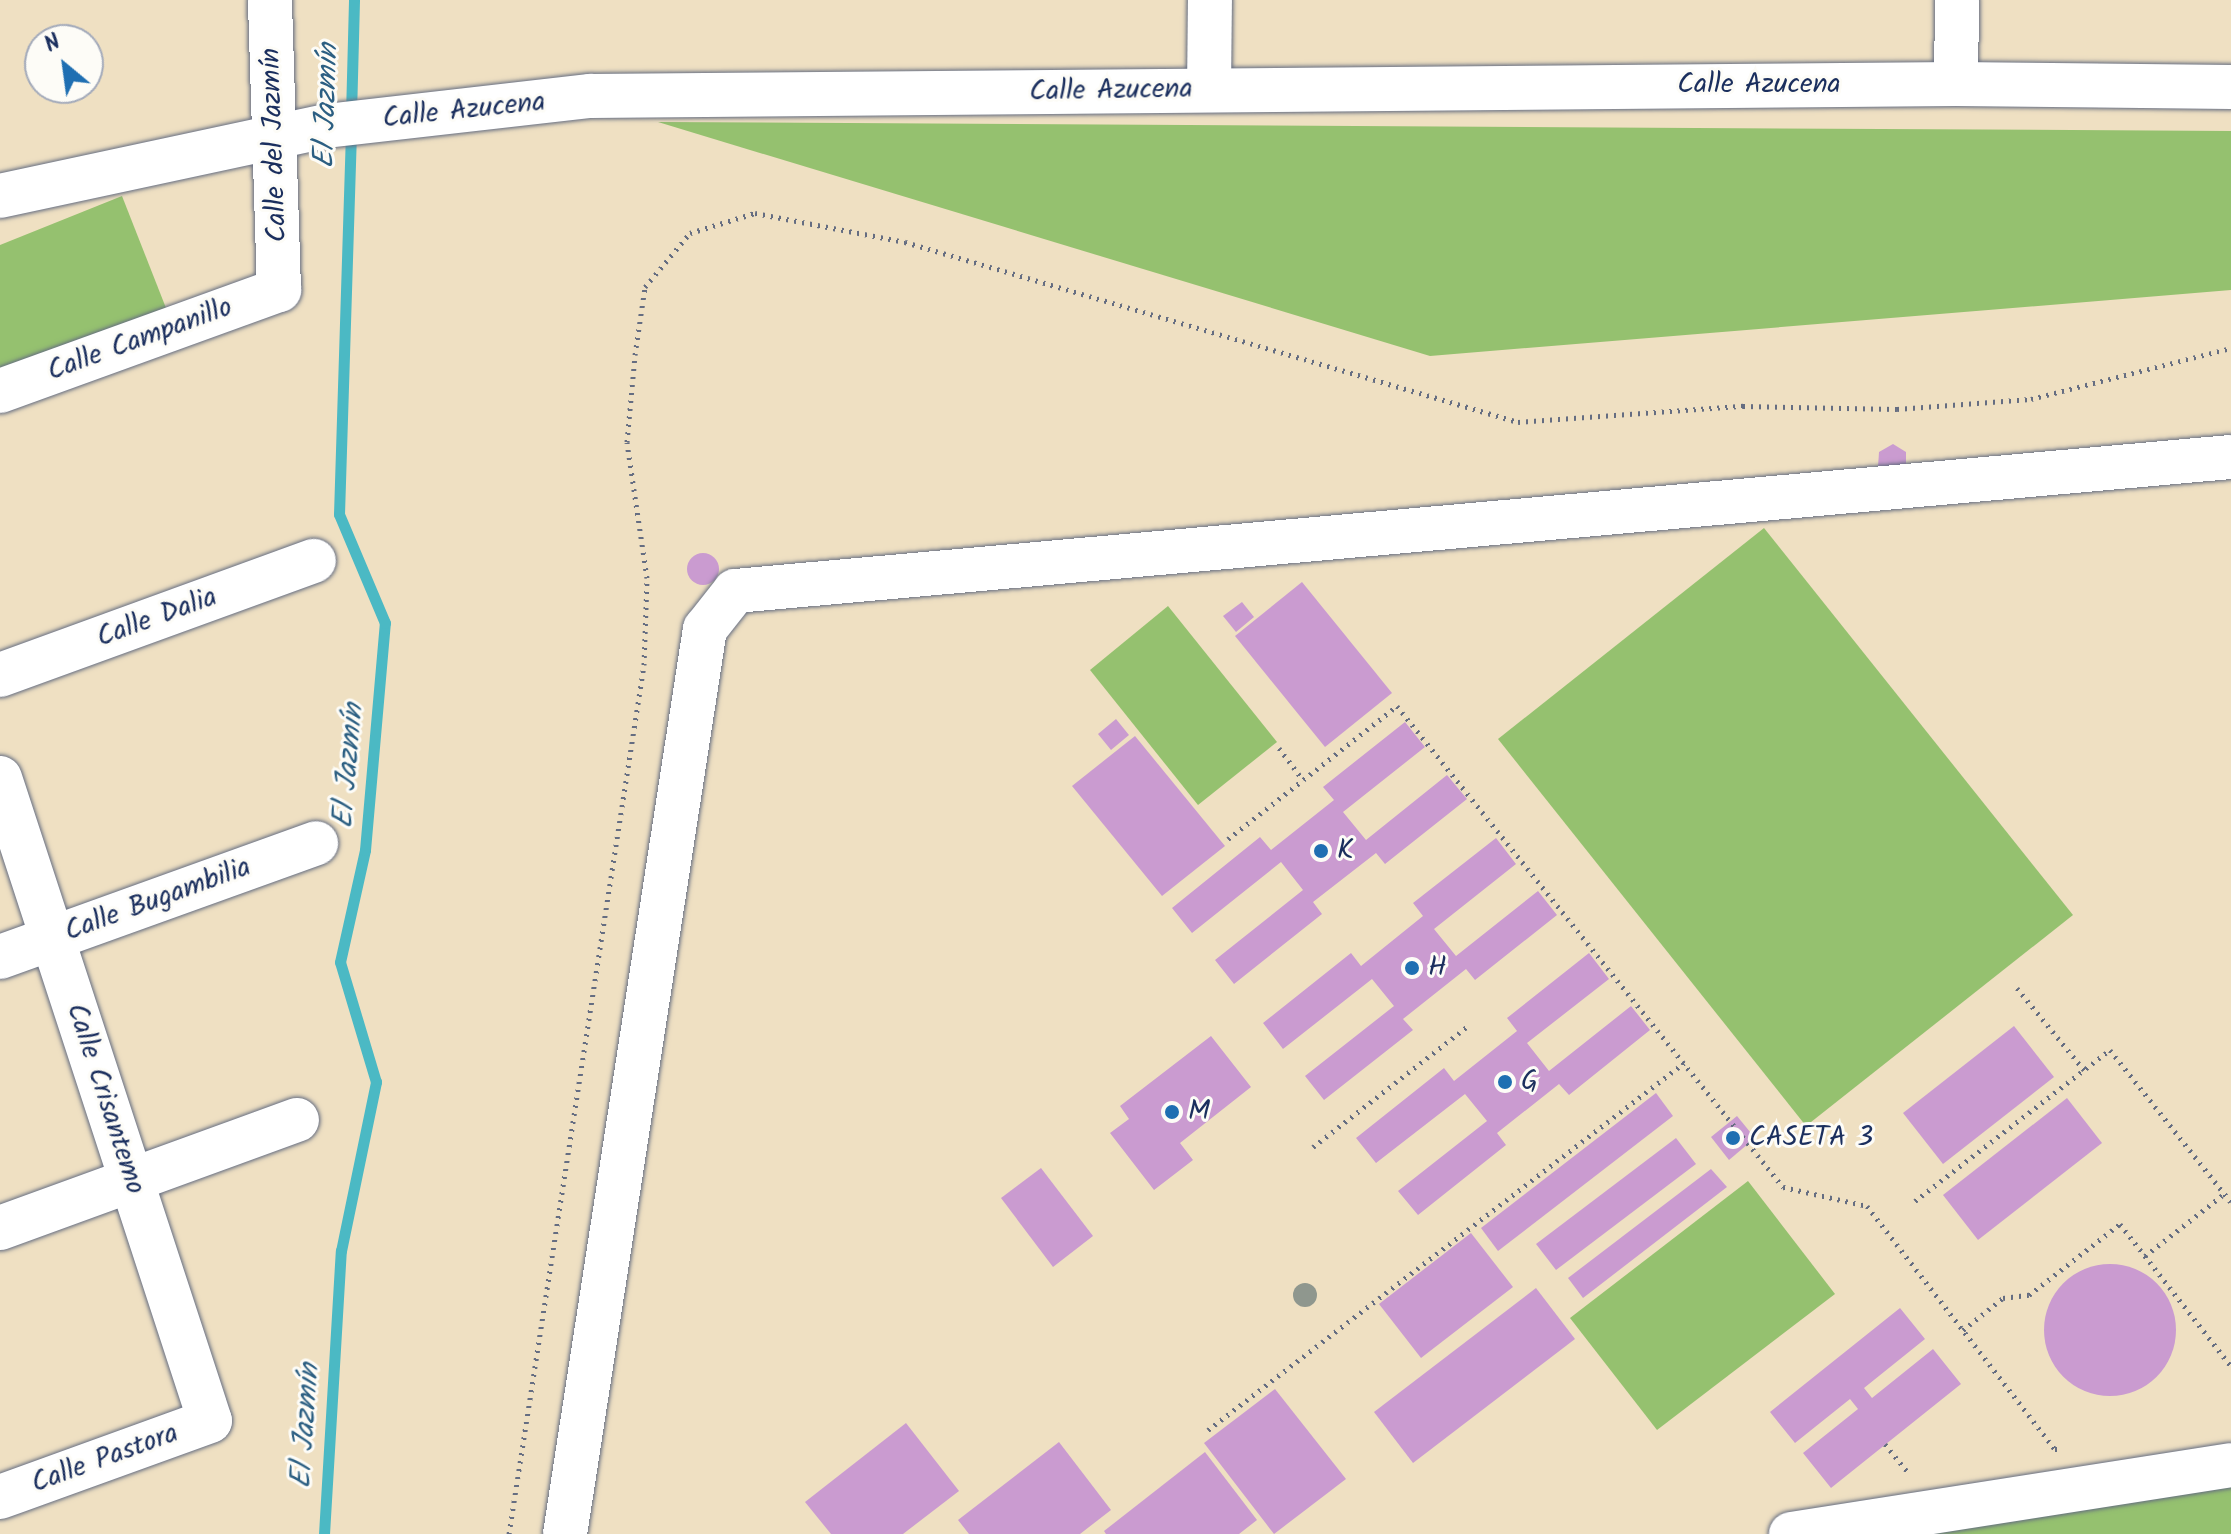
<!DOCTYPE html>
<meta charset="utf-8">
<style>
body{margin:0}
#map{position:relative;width:2231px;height:1534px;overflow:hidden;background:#efe0c2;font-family:Kalam,sans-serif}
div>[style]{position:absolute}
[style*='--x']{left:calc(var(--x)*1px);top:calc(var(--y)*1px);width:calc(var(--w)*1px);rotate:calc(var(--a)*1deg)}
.green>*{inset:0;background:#95c16f}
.stream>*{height:11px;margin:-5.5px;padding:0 5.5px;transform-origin:5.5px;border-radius:5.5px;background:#4bb9c4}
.building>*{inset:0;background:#ca9bd0}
.round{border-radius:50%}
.path>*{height:5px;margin-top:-2.5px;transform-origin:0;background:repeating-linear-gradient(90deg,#656d81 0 2px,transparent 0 8px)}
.roads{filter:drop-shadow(0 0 2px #656d81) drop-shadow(0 0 2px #656d81)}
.minor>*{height:44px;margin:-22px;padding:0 22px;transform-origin:22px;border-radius:22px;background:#fff}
.trees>*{width:24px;height:24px;margin:-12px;border-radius:50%;background:#8f978e}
.dots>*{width:22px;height:22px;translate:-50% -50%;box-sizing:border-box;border:4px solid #fdfcf7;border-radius:50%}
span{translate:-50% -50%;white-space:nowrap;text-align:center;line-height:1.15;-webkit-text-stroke:6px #fdfcf7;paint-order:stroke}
.street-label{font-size:28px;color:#1b2f5e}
.poi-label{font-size:28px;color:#1b2f5e}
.left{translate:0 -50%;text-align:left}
.water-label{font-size:30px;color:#2c5f82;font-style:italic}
.north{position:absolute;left:24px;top:24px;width:80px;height:80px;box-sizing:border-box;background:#fdfcf7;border:2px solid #a3aaba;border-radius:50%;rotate:331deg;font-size:22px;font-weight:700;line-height:32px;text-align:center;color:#1b2f5e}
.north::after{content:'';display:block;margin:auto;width:28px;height:36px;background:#1f6fb2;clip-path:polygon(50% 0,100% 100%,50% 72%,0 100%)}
</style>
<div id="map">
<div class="green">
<div style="clip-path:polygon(658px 122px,2231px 131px,2231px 290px,1430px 356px)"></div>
<div style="clip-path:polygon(122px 196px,166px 308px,0 374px,0 245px)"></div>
<div style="clip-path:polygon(1764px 528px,2073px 915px,1806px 1126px,1498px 739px)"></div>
<div style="clip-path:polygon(1168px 606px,1277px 742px,1198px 805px,1090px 670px)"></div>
<div style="clip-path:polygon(1748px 1181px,1835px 1294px,1657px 1430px,1570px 1318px)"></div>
<div style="clip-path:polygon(2231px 1481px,2231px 1534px,1893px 1534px)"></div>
</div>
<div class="stream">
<div style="--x:351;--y:115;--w:115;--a:-88.5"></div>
<div style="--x:324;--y:1534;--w:284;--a:-86.6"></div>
<div style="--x:341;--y:1251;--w:173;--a:-78.3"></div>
<div style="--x:376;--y:1082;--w:125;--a:-106.7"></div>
<div style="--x:340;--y:962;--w:115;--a:-77.4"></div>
<div style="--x:365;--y:850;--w:228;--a:-85"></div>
<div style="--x:385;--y:623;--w:118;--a:-112.9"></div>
<div style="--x:339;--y:514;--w:381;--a:-88.2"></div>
</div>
<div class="building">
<div style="clip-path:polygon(1893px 444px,1906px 452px,1906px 467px,1878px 467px,1879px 452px)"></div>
<div class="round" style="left:687px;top:553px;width:32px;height:32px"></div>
<div style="clip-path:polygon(1302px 582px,1392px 693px,1325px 747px,1235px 636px)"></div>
<div style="clip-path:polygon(1242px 602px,1254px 617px,1236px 632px,1223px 616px)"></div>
<div style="clip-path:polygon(1116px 719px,1129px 735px,1111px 750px,1098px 734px)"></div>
<div style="clip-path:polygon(1405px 722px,1425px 747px,1343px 812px,1366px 840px,1447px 775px,1467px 799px,1385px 864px,1376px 853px,1313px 902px,1322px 914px,1234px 984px,1215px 960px,1303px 890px,1281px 862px,1192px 933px,1172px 908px,1260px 837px,1271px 850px,1334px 800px,1323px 787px)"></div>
<div style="clip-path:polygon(1135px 736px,1225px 846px,1162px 896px,1072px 786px)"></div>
<div style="clip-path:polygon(1496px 838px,1516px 864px,1434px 929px,1456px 956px,1538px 891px,1557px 915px,1475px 980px,1466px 969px,1403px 1019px,1413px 1030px,1324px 1100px,1305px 1076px,1394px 1006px,1372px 979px,1283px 1049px,1263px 1023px,1351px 953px,1361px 966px,1423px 916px,1413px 903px)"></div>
<div style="clip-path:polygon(1589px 953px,1609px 979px,1527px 1043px,1549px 1071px,1631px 1006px,1650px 1030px,1569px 1095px,1559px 1084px,1497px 1133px,1506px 1145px,1418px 1215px,1398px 1191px,1487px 1121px,1465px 1094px,1376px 1163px,1356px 1138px,1444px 1068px,1454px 1081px,1517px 1031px,1507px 1018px)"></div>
<div style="clip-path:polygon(2014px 1026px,2054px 1077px,1943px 1164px,1903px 1113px)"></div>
<div style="clip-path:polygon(1211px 1036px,1251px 1087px,1180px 1143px,1193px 1160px,1154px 1190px,1110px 1133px,1129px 1119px,1120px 1106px)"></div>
<div style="clip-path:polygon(1656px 1093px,1673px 1116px,1498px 1251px,1481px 1228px)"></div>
<div style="clip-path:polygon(2067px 1098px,2102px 1143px,1978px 1240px,1943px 1195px)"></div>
<div style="clip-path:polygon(1737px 1116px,1755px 1138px,1729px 1160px,1711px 1137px)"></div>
<div style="clip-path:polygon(1676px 1138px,1696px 1164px,1556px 1270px,1536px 1244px)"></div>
<div style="clip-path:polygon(1041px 1168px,1093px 1236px,1053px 1267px,1001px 1198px)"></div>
<div style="clip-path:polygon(1711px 1169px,1727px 1187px,1583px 1298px,1568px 1278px)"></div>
<div style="clip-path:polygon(1471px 1233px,1513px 1287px,1421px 1358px,1379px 1304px)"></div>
<div class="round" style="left:2044px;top:1264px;width:132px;height:132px"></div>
<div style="clip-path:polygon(1536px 1288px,1575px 1339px,1413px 1463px,1374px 1412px)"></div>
<div style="clip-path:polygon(1900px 1308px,1925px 1339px,1864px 1388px,1872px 1398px,1933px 1349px,1961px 1384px,1831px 1488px,1803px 1453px,1858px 1409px,1850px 1399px,1795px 1443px,1770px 1412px)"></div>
<div style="clip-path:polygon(1275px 1389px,1346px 1479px,1274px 1534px,1204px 1443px)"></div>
<div style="clip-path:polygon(906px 1423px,959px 1491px,903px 1534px,831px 1534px,805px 1502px)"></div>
<div style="clip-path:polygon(1059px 1442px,1111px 1510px,1080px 1534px,969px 1534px,958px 1520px)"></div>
<div style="clip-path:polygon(1205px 1452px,1257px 1520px,1239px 1534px,1106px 1534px,1104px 1531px)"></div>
</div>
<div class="path">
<div style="--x:1279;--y:748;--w:40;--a:53"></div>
<div style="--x:1228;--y:839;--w:215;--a:-38.2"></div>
<div style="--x:1397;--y:706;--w:617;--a:51.25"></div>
<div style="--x:1783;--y:1187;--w:86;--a:12.7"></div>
<div style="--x:1867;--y:1206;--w:307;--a:52.3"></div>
<div style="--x:2055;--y:1449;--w:5;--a:0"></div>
<div style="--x:2017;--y:988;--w:106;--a:50.7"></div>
<div style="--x:1313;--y:1147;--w:198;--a:-38"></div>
<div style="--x:1915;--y:1201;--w:247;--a:-37.8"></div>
<div style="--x:2110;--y:1050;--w:194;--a:51.5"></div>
<div style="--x:2145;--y:1256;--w:100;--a:-38.1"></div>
<div style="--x:1963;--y:1330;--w:51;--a:-38.7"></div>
<div style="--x:2003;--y:1298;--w:26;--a:-7"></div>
<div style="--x:2029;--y:1295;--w:115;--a:-38"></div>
<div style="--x:2120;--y:1224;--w:180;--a:52"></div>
<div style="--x:1208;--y:1430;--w:601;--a:-37.63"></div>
<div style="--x:1885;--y:1444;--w:38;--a:51"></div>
<div style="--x:509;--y:1534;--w:879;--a:-81.17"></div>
<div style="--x:644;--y:665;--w:87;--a:-88"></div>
<div style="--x:647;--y:578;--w:137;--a:-98.4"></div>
<div style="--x:627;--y:442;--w:87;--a:-84.7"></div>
<div style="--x:635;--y:355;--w:69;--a:-81.6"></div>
<div style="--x:645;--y:287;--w:70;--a:-50.2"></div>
<div style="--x:690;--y:233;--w:68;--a:-17.1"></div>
<div style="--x:755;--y:213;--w:153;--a:10.9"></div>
<div style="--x:905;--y:242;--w:639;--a:16.36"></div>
<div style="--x:1518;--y:422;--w:226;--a:-4.1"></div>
<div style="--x:1743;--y:406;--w:154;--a:1.1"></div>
<div style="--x:1897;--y:409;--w:134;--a:-4.3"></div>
<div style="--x:2031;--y:399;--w:206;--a:-14.3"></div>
</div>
<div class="roads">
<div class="minor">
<div style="--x:1956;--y:84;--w:84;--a:-89.3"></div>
<div style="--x:1209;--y:90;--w:90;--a:-89.4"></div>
<div style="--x:0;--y:196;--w:333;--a:-12.1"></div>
<div style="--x:326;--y:126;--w:266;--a:-6.5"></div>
<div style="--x:590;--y:96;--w:1366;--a:-0.5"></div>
<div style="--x:1956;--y:84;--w:275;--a:0.6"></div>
<div style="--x:0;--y:391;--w:297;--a:-19.9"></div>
<div style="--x:279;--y:290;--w:290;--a:-91.8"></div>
<div style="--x:0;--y:675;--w:334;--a:-20"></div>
<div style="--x:0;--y:778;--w:676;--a:71.91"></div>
<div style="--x:210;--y:1421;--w:223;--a:160.1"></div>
<div style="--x:0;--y:957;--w:336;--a:-19.8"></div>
<div style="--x:0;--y:1228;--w:316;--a:-20"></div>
<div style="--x:565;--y:1534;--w:916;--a:-81.21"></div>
<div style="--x:705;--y:629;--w:48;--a:-51.7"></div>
<div style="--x:735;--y:591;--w:1502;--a:-5.12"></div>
<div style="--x:1791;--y:1534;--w:445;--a:-8.9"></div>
</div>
</div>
<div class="trees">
<div style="left:1305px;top:1295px"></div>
</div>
<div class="dots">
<div style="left:1321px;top:851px;background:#1f6fb2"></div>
<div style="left:1412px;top:968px;background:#1f6fb2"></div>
<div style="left:1505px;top:1082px;background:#1f6fb2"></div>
<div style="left:1172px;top:1112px;background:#1f6fb2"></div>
<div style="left:1733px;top:1138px;background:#1f6fb2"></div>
</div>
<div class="street-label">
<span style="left:1759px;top:85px">Calle Azucena</span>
<span style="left:1111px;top:91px;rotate:-1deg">Calle Azucena</span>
<span style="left:464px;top:111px;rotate:-6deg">Calle Azucena</span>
<span style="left:275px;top:145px;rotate:-92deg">Calle del Jazmín</span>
<span style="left:140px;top:340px;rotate:-20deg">Calle Campanillo</span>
<span style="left:157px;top:618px;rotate:-20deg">Calle Dalia</span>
<span style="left:158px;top:900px;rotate:-20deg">Calle Bugambilia</span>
<span style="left:105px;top:1099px;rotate:72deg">Calle Crisantemo</span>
<span style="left:105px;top:1459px;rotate:-20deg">Calle Pastora</span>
</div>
<div class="poi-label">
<span class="left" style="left:1337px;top:851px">K</span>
<span class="left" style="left:1428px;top:968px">H</span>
<span class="left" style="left:1521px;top:1082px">G</span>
<span class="left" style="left:1188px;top:1112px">M</span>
<span class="left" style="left:1749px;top:1138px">CASETA 3</span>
</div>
<div class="water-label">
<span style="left:327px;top:106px;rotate:-88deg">El Jazmín</span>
<span style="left:349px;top:766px;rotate:-85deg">El Jazmín</span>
<span style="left:306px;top:1426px;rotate:-86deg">El Jazmín</span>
</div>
<div class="north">N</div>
</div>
